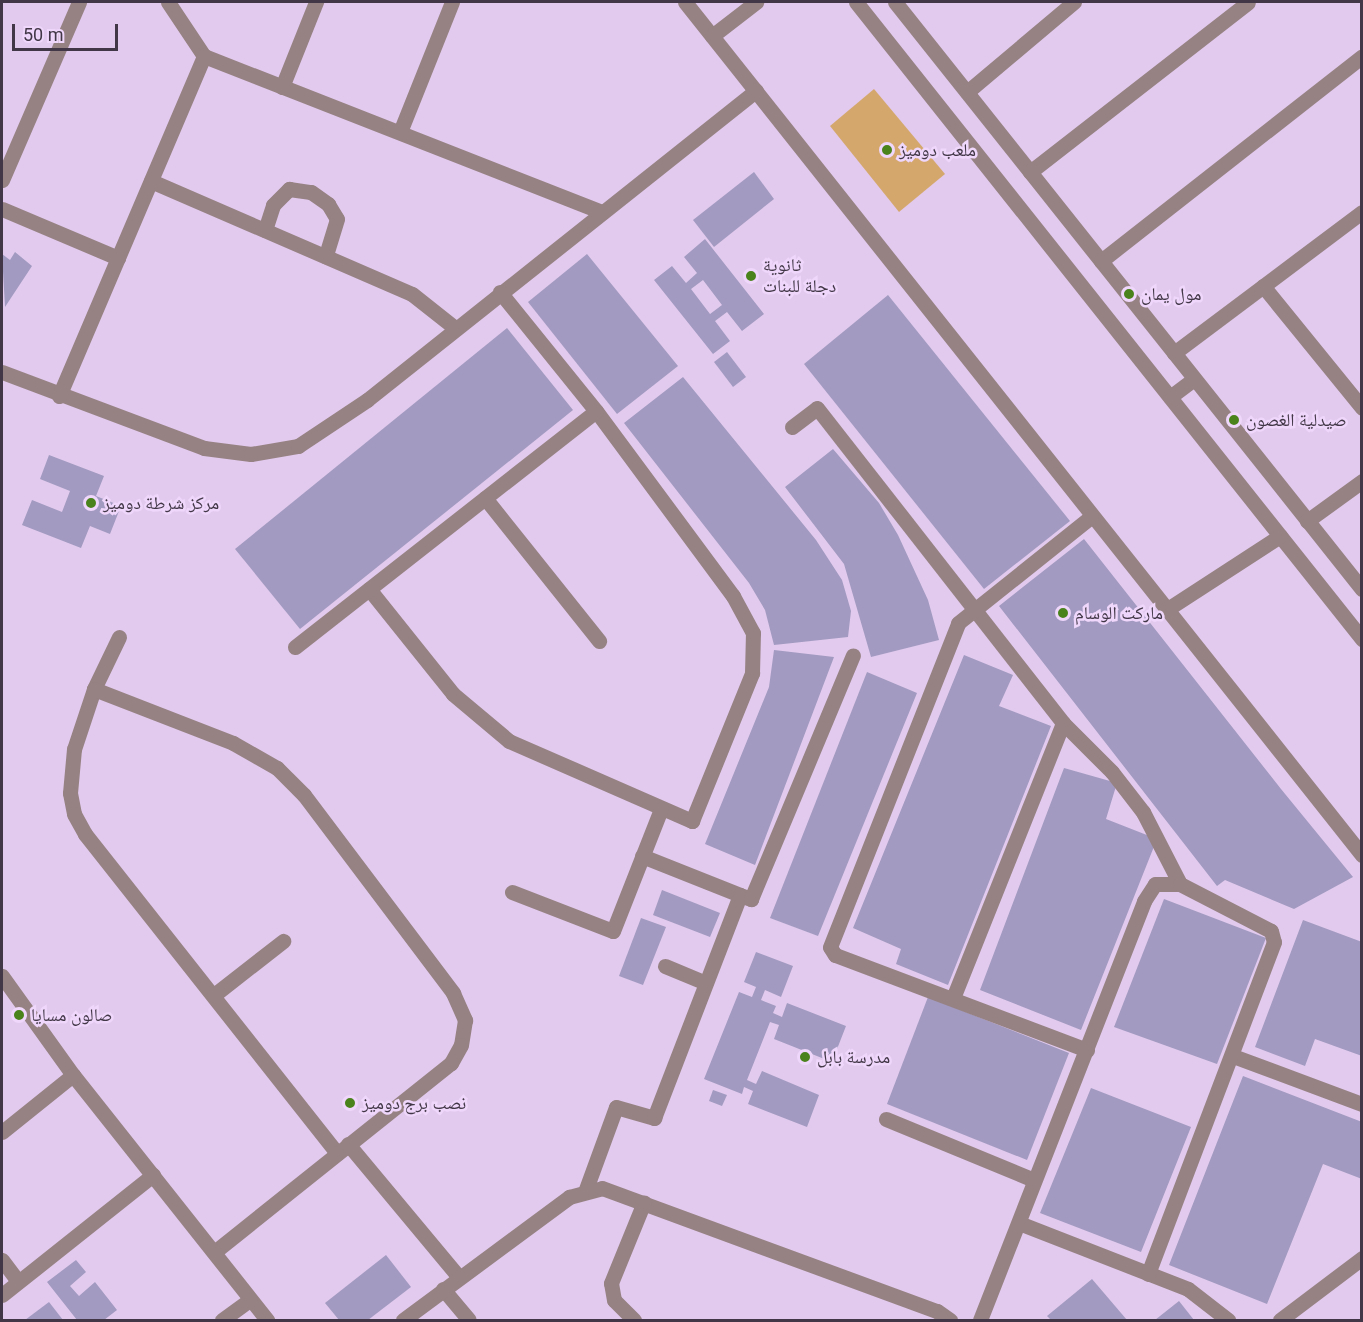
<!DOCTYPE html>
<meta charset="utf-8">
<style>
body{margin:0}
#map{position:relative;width:1363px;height:1322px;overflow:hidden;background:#e2caee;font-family:Roboto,"Noto Naskh Arabic",sans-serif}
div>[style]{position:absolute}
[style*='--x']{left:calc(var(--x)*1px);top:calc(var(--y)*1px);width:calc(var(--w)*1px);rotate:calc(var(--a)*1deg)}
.green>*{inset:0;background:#d4a86d}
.building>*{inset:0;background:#a29ac0}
.minor>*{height:15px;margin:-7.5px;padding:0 7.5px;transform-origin:7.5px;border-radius:7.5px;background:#968283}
.dots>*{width:16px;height:16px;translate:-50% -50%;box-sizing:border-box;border:3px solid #efd6fb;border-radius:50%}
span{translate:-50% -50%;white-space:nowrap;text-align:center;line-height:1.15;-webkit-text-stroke:5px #efd6fb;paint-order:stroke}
.poi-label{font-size:18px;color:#413746}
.left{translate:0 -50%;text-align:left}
.frame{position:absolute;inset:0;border:3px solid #413746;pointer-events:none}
.scale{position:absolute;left:12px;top:24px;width:106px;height:27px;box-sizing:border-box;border:3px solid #413746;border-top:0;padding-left:8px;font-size:18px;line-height:21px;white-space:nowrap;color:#413746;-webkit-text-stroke:4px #efd6fb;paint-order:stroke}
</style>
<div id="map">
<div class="green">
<div style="clip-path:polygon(874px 89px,945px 174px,899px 212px,830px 126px)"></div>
</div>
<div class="building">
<div style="clip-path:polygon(754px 172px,774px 199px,714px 247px,693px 220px)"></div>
<div style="clip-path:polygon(evenodd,705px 239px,764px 314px,742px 331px,727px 312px,715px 321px,730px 341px,713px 354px,654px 280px,672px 266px,686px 283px,697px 273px,684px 257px,705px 239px,703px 280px,722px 305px,710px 314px,691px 289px,703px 280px)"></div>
<div style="clip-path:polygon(15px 252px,32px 266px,5px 307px,2px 254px,10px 260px)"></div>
<div style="clip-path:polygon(587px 254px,678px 366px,617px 414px,528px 302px)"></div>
<div style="clip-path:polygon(888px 295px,1070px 521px,984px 589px,804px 364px)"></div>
<div style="clip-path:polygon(507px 328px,573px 410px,300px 629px,235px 549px)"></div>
<div style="clip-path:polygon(727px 352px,746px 377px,733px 387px,714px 362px)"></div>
<div style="clip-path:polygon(683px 377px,816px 540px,842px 580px,851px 611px,848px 637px,774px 645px,765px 610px,749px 583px,624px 423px)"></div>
<div style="clip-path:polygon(833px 449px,879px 503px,898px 535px,928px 600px,939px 640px,871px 657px,844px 564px,785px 487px)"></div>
<div style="clip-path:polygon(49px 455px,104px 476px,96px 496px,121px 506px,110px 534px,90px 526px,81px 548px,22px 525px,32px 500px,62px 512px,70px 491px,40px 479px)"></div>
<div style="clip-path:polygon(1084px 539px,1281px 789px,1353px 877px,1294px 909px,1225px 880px,1217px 886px,999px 606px)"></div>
<div style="clip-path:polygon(774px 650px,834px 657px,755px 865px,705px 844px,769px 687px)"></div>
<div style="clip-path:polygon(964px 655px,1013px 675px,999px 706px,1051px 726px,948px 985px,896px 964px,901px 949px,853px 928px)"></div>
<div style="clip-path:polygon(867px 672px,917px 693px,818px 936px,770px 918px)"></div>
<div style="clip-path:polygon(1064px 768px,1117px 783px,1106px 819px,1157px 839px,1081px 1030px,980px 990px)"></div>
<div style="clip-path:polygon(662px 890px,720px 913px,710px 937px,653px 915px)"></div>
<div style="clip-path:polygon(1164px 899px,1266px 938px,1217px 1064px,1114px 1027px)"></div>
<div style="clip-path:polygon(641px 918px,666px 927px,643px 985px,619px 976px)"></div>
<div style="clip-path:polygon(1303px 920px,1362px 942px,1362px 1056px,1315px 1039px,1305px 1066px,1255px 1047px)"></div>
<div style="clip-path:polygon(756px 952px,793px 966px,781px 997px,765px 990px,761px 1000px,776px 1006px,773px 1013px,782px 1017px,787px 1003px,846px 1026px,832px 1062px,774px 1039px,779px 1025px,770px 1022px,747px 1080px,756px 1084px,762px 1071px,819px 1095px,807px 1127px,748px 1104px,753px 1091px,744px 1087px,742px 1094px,704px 1079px,739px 992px,752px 997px,756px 987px,744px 982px)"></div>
<div style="clip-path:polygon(928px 997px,1069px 1053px,1027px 1160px,887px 1104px)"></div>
<div style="clip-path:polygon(1243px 1076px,1362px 1122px,1362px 1179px,1323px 1164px,1267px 1304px,1169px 1265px)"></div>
<div style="clip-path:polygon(1091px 1088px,1191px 1127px,1141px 1252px,1040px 1213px)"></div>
<div style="clip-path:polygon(713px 1090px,727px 1095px,722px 1106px,709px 1101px)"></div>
<div style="clip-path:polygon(386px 1255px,411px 1287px,368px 1320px,339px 1320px,325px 1303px)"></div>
<div style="clip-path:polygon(76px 1260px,86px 1272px,70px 1286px,79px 1296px,95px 1282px,117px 1310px,104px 1320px,77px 1320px,47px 1282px)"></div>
<div style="clip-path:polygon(1092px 1279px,1127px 1320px,1051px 1320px,1047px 1316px)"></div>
<div style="clip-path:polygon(1179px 1301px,1194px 1320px,1155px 1320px)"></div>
<div style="clip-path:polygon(49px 1302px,63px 1320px,25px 1320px)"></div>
</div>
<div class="minor">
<div style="--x:168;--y:2;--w:65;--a:56.3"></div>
<div style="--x:204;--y:56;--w:428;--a:21.4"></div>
<div style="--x:685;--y:2;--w:1089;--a:51.56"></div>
<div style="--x:856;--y:2;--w:814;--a:51.54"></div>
<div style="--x:895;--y:2;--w:750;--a:51.5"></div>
<div style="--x:712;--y:36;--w:56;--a:-37.7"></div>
<div style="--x:282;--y:87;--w:92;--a:-68.2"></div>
<div style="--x:967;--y:92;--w:140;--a:-40.1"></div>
<div style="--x:400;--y:132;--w:140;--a:-68.2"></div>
<div style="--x:1030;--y:172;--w:276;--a:-37.9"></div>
<div style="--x:2;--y:180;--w:194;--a:-66.6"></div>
<div style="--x:151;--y:181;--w:284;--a:23.4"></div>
<div style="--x:412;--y:294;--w:55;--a:38.3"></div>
<div style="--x:2;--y:209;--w:126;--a:22.9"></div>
<div style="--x:265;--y:230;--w:26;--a:-72"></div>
<div style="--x:273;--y:205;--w:23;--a:-45"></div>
<div style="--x:289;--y:189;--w:22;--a:8"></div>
<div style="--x:311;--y:192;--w:21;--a:35"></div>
<div style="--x:328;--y:204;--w:17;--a:59"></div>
<div style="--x:337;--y:219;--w:39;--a:107"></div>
<div style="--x:1101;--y:261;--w:332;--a:-38.1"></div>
<div style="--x:1263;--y:286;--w:157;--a:50.9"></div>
<div style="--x:1174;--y:353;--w:235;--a:-36.9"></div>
<div style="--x:2;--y:372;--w:216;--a:20.6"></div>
<div style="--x:204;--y:448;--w:47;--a:7.3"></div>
<div style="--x:251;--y:454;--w:48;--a:-9.7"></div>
<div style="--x:298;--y:446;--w:83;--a:-33.7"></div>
<div style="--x:367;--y:400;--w:497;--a:-38.5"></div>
<div style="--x:59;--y:396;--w:370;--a:-66.9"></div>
<div style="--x:1170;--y:397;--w:30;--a:-37"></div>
<div style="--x:792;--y:427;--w:31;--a:-37"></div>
<div style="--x:817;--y:408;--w:400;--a:52"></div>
<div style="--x:1063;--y:723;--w:294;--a:111.8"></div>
<div style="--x:485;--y:498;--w:183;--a:51.4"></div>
<div style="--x:1307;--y:521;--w:68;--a:-36"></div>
<div style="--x:369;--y:589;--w:134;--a:51.3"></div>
<div style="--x:453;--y:694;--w:73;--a:40"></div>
<div style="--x:509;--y:741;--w:200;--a:23.6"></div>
<div style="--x:692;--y:821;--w:160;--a:-67.9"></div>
<div style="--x:752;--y:673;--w:40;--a:-88.6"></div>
<div style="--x:753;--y:633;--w:42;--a:-118.4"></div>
<div style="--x:733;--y:596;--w:230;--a:-126.5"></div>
<div style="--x:596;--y:411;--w:153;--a:-128.9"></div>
<div style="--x:1166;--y:610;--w:136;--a:-33"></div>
<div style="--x:119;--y:637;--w:58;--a:115.7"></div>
<div style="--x:94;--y:689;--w:63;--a:108.4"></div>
<div style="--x:74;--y:749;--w:44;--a:95.2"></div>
<div style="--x:70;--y:793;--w:21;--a:79"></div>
<div style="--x:74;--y:814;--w:23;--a:61"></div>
<div style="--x:85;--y:834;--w:407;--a:51.7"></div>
<div style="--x:295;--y:647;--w:382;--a:-38.1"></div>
<div style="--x:94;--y:689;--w:149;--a:21.2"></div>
<div style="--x:233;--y:743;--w:51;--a:29.6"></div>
<div style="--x:277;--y:768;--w:38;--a:45"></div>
<div style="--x:304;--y:795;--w:248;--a:53"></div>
<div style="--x:453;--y:993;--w:30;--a:66"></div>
<div style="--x:465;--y:1020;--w:25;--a:99"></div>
<div style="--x:461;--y:1045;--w:21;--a:119"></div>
<div style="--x:451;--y:1063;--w:303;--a:141.4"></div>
<div style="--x:1063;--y:723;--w:69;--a:45"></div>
<div style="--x:1112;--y:772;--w:51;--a:52.2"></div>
<div style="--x:1143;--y:812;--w:81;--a:62.8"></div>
<div style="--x:642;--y:856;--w:105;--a:21.7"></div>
<div style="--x:512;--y:892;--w:108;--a:21.1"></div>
<div style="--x:613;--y:931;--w:131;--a:-68.5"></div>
<div style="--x:665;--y:966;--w:44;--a:22.5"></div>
<div style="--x:2;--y:976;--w:122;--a:54.4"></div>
<div style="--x:73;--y:1075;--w:313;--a:51.6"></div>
<div style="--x:214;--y:995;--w:88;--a:-38"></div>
<div style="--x:1087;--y:1050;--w:269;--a:-159.3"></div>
<div style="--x:835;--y:955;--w:9;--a:-122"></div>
<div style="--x:830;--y:947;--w:348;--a:-68.4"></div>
<div style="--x:958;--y:623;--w:170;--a:-38.6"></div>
<div style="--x:1233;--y:1056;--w:138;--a:20.4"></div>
<div style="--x:886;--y:1119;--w:160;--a:22.4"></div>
<div style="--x:2;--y:1132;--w:91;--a:-38.8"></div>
<div style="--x:348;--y:1144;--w:173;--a:50.2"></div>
<div style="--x:586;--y:1189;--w:87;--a:-69.9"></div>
<div style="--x:616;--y:1107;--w:40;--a:16"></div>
<div style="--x:654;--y:1118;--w:239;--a:-68.9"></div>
<div style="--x:740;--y:895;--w:12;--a:20"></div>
<div style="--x:751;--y:899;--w:264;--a:-67.3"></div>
<div style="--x:1019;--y:1223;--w:181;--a:21.3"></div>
<div style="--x:1188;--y:1289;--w:51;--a:37.8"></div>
<div style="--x:2;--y:1260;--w:26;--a:53"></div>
<div style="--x:443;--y:1289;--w:40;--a:50"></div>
<div style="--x:2;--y:1295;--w:193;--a:-38.5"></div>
<div style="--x:222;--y:1320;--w:34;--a:-36"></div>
<div style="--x:403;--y:1320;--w:207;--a:-36.5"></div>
<div style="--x:569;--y:1197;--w:34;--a:-15"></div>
<div style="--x:602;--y:1188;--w:357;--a:20.2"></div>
<div style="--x:937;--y:1311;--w:16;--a:35"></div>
<div style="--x:634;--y:1320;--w:28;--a:-135"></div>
<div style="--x:614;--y:1300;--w:17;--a:-100"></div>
<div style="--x:611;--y:1283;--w:87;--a:-67.8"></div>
<div style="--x:980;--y:1320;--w:450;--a:-68.6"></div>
<div style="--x:1144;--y:901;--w:20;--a:-57"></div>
<div style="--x:1155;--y:884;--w:25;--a:0"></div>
<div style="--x:1180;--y:884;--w:102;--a:27.3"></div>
<div style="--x:1271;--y:931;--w:11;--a:75"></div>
<div style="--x:1274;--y:942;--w:355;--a:110.8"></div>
<div style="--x:1280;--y:1320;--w:103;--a:-37.1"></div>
</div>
<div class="dots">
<div style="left:887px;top:150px;background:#4a821b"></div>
<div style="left:751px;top:276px;background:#4a821b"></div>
<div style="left:1129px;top:294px;background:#4a821b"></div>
<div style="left:1234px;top:420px;background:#4a821b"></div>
<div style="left:91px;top:503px;background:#4a821b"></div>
<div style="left:1063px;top:613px;background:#4a821b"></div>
<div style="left:19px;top:1015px;background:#4a821b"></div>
<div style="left:805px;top:1057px;background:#4a821b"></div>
<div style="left:350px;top:1103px;background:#4a821b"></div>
</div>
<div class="poi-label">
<span class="left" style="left:899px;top:150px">ملعب دوميز</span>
<span class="left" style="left:763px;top:276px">ثانوية<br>دجلة للبنات</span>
<span class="left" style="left:1141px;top:294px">مول يمان</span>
<span class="left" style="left:1246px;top:420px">صيدلية الغصون</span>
<span class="left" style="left:103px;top:503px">مركز شرطة دوميز</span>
<span class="left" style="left:1075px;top:613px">ماركت الوسام</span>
<span class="left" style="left:31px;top:1015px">صالون مسايا</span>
<span class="left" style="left:817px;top:1057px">مدرسة بابل</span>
<span class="left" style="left:362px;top:1103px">نصب برج دوميز</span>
</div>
<div class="frame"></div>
<div class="scale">50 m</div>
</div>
